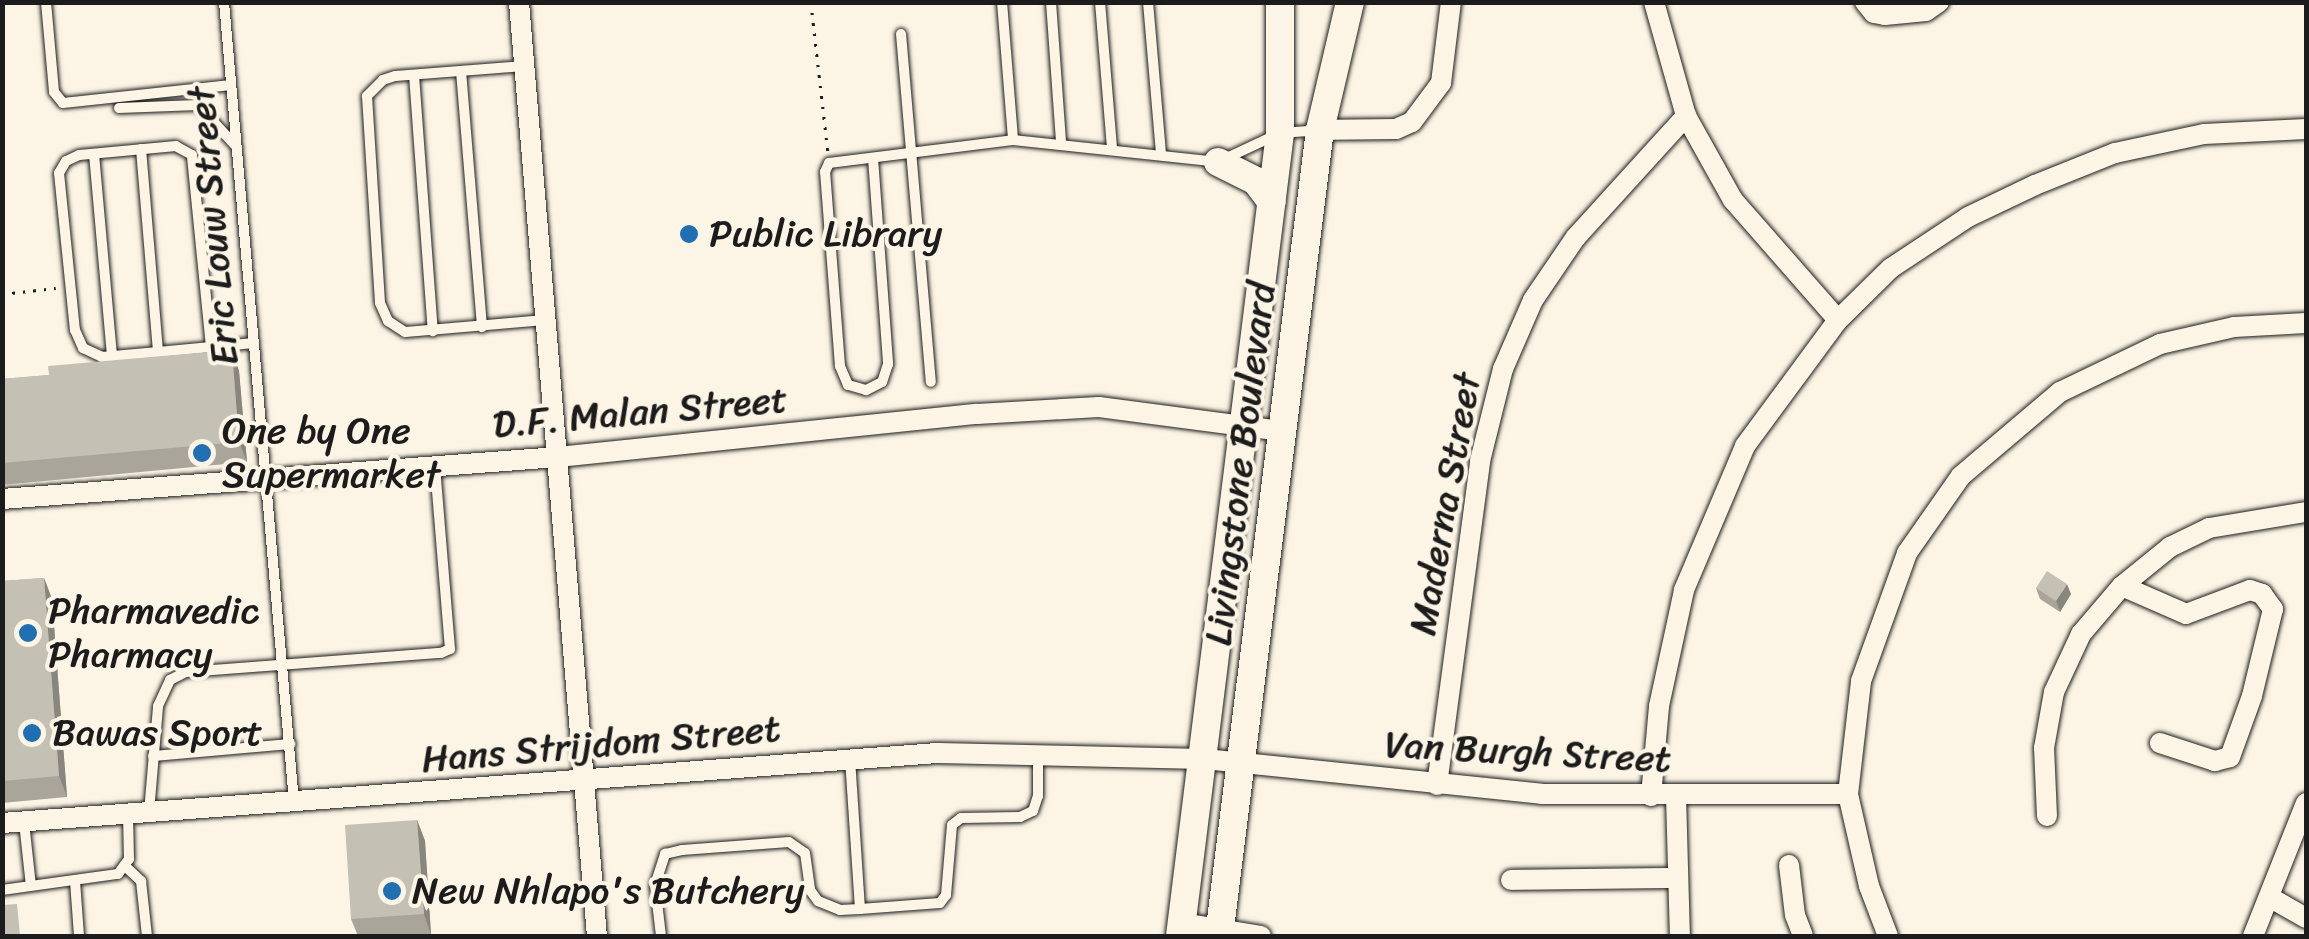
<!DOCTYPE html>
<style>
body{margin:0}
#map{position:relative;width:2309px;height:939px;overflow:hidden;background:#fcf5e5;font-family:Sriracha,sans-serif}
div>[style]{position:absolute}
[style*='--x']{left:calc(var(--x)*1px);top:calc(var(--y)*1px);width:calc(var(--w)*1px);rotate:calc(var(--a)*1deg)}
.path>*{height:2.5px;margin-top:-1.25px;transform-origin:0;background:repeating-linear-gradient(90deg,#1c1c1c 0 2.5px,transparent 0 10.5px)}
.roads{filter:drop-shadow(0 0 2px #1c1c1c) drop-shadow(0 0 2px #1c1c1c)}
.lane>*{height:10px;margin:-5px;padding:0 5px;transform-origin:5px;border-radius:5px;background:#fcf5e5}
.street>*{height:20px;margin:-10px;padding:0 10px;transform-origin:10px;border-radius:10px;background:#fcf5e5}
.secondary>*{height:28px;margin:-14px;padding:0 14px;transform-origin:14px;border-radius:14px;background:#fcf5e5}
.wall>*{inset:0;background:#a9a59a}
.shaded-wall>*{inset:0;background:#89867d}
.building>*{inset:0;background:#c4c0b3}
.dots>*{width:28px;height:28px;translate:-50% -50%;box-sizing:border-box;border:5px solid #fcf5e5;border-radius:50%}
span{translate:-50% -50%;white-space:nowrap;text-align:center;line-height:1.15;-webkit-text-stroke:8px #fcf5e5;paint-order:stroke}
.street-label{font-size:38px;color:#1c1c1c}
.poi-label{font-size:38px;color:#1c1c1c}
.left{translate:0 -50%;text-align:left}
.frame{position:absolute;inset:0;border:5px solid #1c1c1c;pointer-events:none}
</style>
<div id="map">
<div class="path">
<div style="--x:811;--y:2;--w:150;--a:83.5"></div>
<div style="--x:2;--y:294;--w:54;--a:-6.3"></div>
</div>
<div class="roads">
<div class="lane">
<div style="--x:46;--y:2;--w:90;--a:84.9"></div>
<div style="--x:54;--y:92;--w:14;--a:51"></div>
<div style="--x:63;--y:103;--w:169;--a:-6.1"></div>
<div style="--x:224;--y:2;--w:803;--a:85"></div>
<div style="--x:1002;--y:2;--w:138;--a:85.4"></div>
<div style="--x:1051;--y:2;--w:141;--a:85.9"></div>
<div style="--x:1100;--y:2;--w:147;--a:85.3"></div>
<div style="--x:1148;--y:2;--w:152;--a:85.1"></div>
<div style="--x:901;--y:34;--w:349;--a:85.1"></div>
<div style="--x:524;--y:66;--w:129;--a:175.6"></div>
<div style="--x:395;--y:76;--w:13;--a:162"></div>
<div style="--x:383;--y:80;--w:23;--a:135"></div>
<div style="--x:367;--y:96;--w:207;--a:86.4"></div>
<div style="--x:380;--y:303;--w:20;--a:66"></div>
<div style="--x:388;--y:321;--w:20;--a:33"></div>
<div style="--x:405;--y:332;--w:141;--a:-4.9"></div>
<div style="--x:461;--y:71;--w:257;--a:85.3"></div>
<div style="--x:414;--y:75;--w:257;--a:85.8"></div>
<div style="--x:119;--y:108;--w:79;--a:-2.2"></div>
<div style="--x:198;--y:105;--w:54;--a:47.2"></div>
<div style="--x:141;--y:149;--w:204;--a:85.2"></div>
<div style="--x:94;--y:154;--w:203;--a:84.9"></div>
<div style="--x:873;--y:158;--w:207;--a:85.8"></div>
<div style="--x:888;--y:364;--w:19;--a:108"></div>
<div style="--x:882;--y:382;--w:18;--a:153"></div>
<div style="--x:866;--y:390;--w:19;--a:-164"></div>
<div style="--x:848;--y:385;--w:21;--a:-113"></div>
<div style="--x:840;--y:366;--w:195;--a:-94.4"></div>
<div style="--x:825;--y:172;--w:10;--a:-66"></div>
<div style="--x:829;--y:163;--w:185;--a:-7.1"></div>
<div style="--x:1013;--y:140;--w:206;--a:6.1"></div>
<div style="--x:1218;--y:162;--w:68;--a:-25.1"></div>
<div style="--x:1280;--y:133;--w:39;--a:-4"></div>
<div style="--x:211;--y:347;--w:193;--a:-95.7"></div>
<div style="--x:192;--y:155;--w:18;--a:-151"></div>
<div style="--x:176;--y:146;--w:97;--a:174.7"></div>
<div style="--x:79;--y:155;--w:14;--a:155"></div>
<div style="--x:66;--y:161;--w:14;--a:120"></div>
<div style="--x:59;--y:173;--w:158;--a:84.2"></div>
<div style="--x:75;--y:330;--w:20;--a:66"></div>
<div style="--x:83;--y:348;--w:21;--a:25"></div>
<div style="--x:102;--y:357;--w:56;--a:-5.1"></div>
<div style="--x:158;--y:352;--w:53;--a:-5.4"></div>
<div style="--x:211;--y:347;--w:43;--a:-5.3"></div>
<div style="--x:153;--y:756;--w:138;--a:-5"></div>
<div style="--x:149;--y:812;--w:106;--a:-85.1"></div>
<div style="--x:158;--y:706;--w:29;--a:-65"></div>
<div style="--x:170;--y:680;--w:18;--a:-27"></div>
<div style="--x:186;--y:672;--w:256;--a:-4.3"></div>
<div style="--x:441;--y:653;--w:10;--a:-24"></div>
<div style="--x:450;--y:649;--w:185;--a:-94.7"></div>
<div style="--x:24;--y:822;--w:64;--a:83.8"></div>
<div style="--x:126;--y:867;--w:21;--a:43"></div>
<div style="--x:141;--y:881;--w:55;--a:83.8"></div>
<div style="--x:75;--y:881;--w:55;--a:85.8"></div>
<div style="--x:2;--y:890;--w:117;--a:-7.9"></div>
<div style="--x:118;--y:874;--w:19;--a:-54"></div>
<div style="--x:129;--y:859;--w:45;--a:-91.3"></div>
<div style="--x:860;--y:909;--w:80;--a:-4.3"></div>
<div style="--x:940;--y:903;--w:10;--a:-53"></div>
<div style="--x:946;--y:895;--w:70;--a:-85.1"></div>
<div style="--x:952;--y:825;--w:11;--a:-38"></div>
<div style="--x:961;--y:818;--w:59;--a:-1"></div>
<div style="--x:1020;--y:817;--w:14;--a:-25"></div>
<div style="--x:1033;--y:811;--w:16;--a:-72"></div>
<div style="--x:1038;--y:796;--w:42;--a:-90"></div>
<div style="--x:661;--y:936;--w:51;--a:-96.7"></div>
<div style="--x:655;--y:885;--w:33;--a:-72"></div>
<div style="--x:665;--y:854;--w:17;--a:-13"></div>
<div style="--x:682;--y:850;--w:107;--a:-4.3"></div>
<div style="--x:789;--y:842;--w:19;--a:35"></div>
<div style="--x:805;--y:853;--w:37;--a:82"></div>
<div style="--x:810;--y:890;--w:14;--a:54"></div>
<div style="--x:818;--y:901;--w:24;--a:22"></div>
<div style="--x:840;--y:910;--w:20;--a:-3"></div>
<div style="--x:860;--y:909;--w:149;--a:-93.8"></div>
</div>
<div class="street">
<div style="--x:519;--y:2;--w:937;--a:85.23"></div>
<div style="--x:1654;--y:2;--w:118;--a:74.3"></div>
<div style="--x:1686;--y:116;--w:96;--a:60.8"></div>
<div style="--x:1733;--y:200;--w:159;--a:48.8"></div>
<div style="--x:1865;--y:2;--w:14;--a:51"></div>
<div style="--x:1874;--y:13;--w:11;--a:10"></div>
<div style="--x:1885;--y:15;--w:41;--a:-5.6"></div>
<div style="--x:1926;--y:11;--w:16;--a:-35"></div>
<div style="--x:1320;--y:130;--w:76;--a:-0.8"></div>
<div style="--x:1396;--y:129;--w:17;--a:-24"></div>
<div style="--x:1412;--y:122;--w:49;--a:-53.4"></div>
<div style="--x:1441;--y:83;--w:82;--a:-83"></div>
<div style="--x:2;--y:499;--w:558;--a:-4.32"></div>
<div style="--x:558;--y:457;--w:421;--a:-5.9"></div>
<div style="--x:977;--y:414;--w:122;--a:-3.3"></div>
<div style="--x:1099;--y:407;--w:185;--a:7.5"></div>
<div style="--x:2122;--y:586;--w:70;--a:23.6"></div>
<div style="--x:2186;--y:614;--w:68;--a:-20.6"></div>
<div style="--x:2250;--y:590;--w:13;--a:18"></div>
<div style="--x:2262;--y:594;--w:19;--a:54"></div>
<div style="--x:2273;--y:609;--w:89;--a:103.6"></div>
<div style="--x:2252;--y:696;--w:65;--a:109.8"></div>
<div style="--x:2230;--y:757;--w:16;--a:165"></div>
<div style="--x:2215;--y:761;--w:58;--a:-161.9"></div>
<div style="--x:1437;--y:785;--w:327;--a:-82.4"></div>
<div style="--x:1480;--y:461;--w:95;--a:-76"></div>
<div style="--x:1503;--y:369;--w:75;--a:-66.5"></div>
<div style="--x:1533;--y:300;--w:76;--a:-55.7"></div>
<div style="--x:1576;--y:237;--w:164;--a:-47.7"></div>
<div style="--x:1651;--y:796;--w:90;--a:-84.9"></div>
<div style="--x:1659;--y:706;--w:119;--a:-77.8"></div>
<div style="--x:1684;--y:590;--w:156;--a:-67"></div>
<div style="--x:1745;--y:446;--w:157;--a:-53.6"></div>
<div style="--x:1838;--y:320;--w:74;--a:-44.5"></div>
<div style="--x:1891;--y:268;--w:92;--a:-33.5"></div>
<div style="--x:1968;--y:217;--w:74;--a:-25.5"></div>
<div style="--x:2035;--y:185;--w:86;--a:-21.8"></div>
<div style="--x:2115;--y:153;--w:91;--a:-12.1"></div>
<div style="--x:2204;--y:134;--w:102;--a:-2.8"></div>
<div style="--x:1676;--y:796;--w:140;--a:88.4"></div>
<div style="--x:2047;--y:816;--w:68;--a:-92.5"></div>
<div style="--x:2044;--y:748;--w:57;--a:-79.9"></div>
<div style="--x:2054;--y:692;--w:64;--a:-65"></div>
<div style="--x:2081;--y:634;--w:63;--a:-49.5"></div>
<div style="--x:2122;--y:586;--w:62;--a:-39.1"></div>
<div style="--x:2170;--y:547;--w:43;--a:-26"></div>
<div style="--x:2209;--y:528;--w:98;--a:-9.4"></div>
<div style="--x:2;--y:823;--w:939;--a:-4.28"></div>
<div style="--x:938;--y:753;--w:267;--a:1.3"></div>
<div style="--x:1205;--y:759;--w:338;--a:5.9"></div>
<div style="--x:1541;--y:794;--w:307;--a:0"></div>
<div style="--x:1789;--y:865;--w:50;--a:83.2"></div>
<div style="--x:1795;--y:915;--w:22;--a:69"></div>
<div style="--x:1511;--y:880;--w:167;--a:-0.7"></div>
<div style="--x:2271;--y:898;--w:40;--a:29.7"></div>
<div style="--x:1182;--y:923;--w:80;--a:9.3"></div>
<div style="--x:1888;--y:936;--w:53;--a:-110.8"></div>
<div style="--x:1869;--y:886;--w:94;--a:-102.9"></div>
<div style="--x:1848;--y:794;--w:114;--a:-83.4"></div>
<div style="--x:1861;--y:681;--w:136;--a:-70.2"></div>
<div style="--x:1907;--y:553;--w:94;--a:-55"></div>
<div style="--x:1961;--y:476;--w:130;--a:-40.3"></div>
<div style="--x:2060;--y:392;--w:111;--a:-25.6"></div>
<div style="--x:2160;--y:344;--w:76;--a:-12.9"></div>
<div style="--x:2234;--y:327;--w:72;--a:-3.2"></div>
<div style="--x:2253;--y:936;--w:143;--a:-68.3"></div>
</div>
<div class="secondary">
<div style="--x:1218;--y:162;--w:42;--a:26.6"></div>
<div style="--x:1256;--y:181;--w:26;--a:53"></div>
<div style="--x:1180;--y:936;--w:809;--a:-82.9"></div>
<div style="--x:1280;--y:133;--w:131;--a:-90"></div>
<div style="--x:1219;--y:936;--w:812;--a:-82.86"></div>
<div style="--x:1320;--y:130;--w:131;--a:-76.8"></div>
</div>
</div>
<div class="wall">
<div style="clip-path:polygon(232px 350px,239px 371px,247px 462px,2px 485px,2px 379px,49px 375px)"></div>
<div style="clip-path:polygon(44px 578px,52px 599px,67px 797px,2px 803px,2px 581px)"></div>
<div style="clip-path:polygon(2036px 588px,2071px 594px,2060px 612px,2040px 599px)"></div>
<div style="clip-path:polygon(417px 820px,425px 841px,431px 935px,358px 936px,351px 919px)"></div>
</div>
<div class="shaded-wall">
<div style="clip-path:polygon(232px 350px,239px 371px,247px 462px,239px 442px)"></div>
<div style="clip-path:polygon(44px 578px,52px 599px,67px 797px,59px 776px)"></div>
<div style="clip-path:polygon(2067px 584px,2071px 594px,2060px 612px,2056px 601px)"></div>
<div style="clip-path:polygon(417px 820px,425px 841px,431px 935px,424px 914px)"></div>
</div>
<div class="building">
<div style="clip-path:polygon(232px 350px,239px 442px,2px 463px,2px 379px,49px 375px,48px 366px)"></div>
<div style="clip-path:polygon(2047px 571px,2067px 584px,2056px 601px,2036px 588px)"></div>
<div style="clip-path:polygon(44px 578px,59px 776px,2px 781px,2px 581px)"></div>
<div style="clip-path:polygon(417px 820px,424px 914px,351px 919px,345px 825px)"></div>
<div style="clip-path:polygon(17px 904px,20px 936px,2px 936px,2px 905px)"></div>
</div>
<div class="dots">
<div style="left:689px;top:234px;background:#1f6fb2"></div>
<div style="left:202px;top:453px;background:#1f6fb2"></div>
<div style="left:28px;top:633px;background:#1f6fb2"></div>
<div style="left:32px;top:733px;background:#1f6fb2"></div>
<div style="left:392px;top:891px;background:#1f6fb2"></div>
</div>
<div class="street-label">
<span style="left:213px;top:226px;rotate:-95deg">Eric Louw Street</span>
<span style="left:640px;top:412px;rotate:-5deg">D.F. Malan Street</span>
<span style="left:1240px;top:464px;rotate:-83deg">Livingstone Boulevard</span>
<span style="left:1445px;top:504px;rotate:-80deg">Maderna Street</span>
<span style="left:601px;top:744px;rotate:-5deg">Hans Strijdom Street</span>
<span style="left:1528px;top:752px;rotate:3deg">Van Burgh Street</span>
</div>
<div class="poi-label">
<span class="left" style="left:709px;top:234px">Public Library</span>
<span class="left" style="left:222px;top:453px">One by One<br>Supermarket</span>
<span class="left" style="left:48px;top:633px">Pharmavedic<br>Pharmacy</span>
<span class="left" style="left:52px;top:733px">Bawas Sport</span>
<span class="left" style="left:412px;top:891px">New Nhlapo's Butchery</span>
</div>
<div class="frame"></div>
</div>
